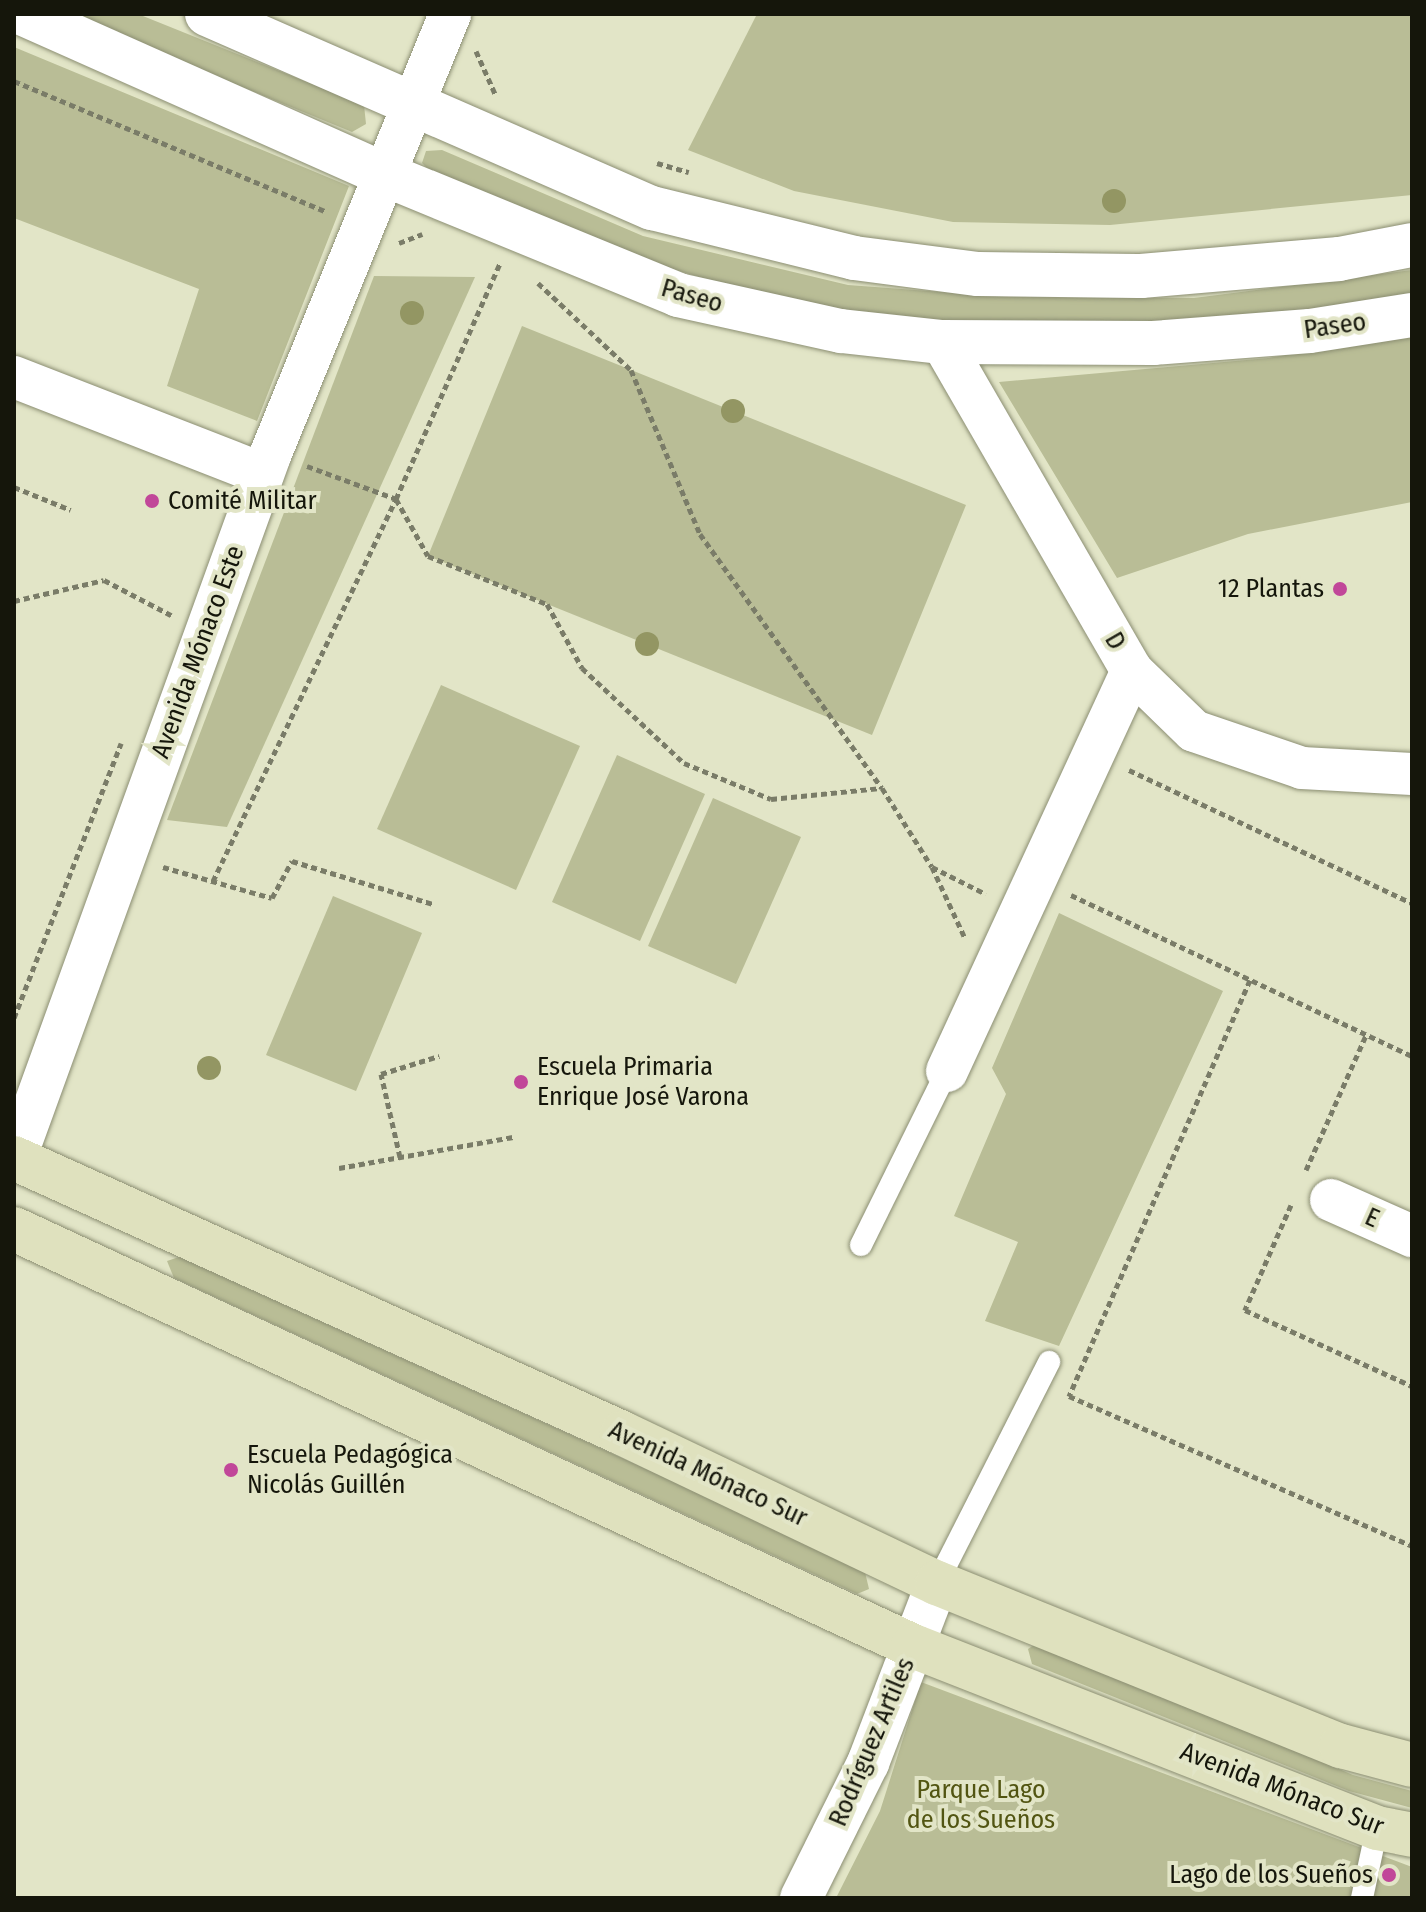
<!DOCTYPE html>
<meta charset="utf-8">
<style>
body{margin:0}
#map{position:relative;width:1426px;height:1912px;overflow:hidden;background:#e2e5c7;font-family:"Fira Sans Condensed",sans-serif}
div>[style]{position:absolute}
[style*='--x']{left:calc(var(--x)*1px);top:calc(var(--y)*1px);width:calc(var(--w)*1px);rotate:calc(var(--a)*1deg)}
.green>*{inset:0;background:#b9bd96}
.path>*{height:5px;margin-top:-2.5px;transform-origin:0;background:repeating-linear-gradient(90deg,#7a7c68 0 6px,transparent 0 10px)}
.roads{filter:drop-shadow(0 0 2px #8b8e72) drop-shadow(0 0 2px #8b8e72)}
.service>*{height:22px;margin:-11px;padding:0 11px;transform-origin:11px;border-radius:11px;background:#fff}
.minor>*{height:42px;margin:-21px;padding:0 21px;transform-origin:21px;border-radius:21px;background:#fff}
.tertiary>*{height:44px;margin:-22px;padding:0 22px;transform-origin:22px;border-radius:22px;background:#fff}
.secondary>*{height:44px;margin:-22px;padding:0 22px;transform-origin:22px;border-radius:22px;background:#dfe1be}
.trees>*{width:24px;height:24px;margin:-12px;border-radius:50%;background:#939663}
.dots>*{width:22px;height:22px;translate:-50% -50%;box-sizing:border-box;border:4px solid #e2e5c7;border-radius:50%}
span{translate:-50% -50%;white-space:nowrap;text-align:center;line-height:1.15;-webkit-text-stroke:8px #e2e5c7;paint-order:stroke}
.street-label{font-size:26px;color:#15160b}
.poi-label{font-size:26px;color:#15160b}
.left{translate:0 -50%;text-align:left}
.right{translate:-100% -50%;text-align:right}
.park-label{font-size:26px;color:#525512}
.frame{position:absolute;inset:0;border:16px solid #15160b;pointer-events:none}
</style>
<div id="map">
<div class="green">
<div style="clip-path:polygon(64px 14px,138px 14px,364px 105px,366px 124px,352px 132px)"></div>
<div style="clip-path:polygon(757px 14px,1412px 14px,1412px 195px,1110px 225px,953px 222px,794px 191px,688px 150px)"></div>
<div style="clip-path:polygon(14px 47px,349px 186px,257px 421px,167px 386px,199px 289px,14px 218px)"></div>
<div style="clip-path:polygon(442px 150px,643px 236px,848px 285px,1009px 297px,1194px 298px,1412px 270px,1412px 296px,1185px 328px,924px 325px,754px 293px,621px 254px,433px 174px,422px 163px,426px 151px)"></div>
<div style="clip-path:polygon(374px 276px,475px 277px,227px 827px,167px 820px)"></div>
<div style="clip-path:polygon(522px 326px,966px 505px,872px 735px,428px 556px)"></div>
<div style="clip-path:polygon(1412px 333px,1412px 502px,1248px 534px,1117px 578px,999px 382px,1269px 358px)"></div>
<div style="clip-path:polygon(441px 685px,580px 746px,516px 890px,377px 829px)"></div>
<div style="clip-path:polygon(617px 755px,705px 794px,640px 941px,552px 902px)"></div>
<div style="clip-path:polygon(713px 798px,801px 837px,736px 984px,648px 946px)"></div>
<div style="clip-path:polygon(333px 896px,422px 933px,356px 1091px,266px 1055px)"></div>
<div style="clip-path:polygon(1059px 913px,1223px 991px,1059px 1346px,985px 1321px,1018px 1242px,954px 1216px,1006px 1094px,992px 1068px)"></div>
<div style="clip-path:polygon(179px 1257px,864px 1568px,869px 1589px,857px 1594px,174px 1278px,167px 1261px)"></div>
<div style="clip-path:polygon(1040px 1641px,1353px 1775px,1412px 1791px,1412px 1808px,1349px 1791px,1032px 1664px,1028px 1649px)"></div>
<div style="clip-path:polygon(921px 1682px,1412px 1867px,1412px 1898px,836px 1898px,880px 1811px)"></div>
</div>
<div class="path">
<div style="--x:476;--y:51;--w:49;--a:66"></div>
<div style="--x:14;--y:81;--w:339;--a:22.7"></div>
<div style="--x:657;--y:163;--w:33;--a:16"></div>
<div style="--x:399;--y:243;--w:25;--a:-21"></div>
<div style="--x:538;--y:283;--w:127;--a:43.1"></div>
<div style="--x:631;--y:370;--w:178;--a:67.2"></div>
<div style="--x:700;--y:534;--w:312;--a:54.4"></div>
<div style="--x:882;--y:788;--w:93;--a:57.7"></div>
<div style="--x:932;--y:867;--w:78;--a:65.1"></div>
<div style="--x:307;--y:466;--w:95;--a:20.3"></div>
<div style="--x:396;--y:499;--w:65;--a:60.7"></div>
<div style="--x:428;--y:556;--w:128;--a:22"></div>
<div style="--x:547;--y:604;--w:73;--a:61.3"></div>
<div style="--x:582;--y:668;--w:139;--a:43"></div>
<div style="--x:684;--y:763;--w:94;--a:22.5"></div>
<div style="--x:771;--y:799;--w:112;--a:-5.7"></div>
<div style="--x:14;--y:487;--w:61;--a:22"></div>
<div style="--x:14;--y:601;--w:92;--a:-13.1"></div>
<div style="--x:104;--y:580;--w:76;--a:27.6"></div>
<div style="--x:1129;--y:770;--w:313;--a:25.2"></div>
<div style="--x:163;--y:867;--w:113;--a:15.9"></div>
<div style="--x:272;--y:898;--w:42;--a:-61.6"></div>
<div style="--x:292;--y:861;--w:147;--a:17"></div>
<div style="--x:932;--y:867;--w:60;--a:26.6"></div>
<div style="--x:213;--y:881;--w:424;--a:-64.4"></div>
<div style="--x:396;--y:499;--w:258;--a:-66.2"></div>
<div style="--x:1071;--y:895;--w:377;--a:25.3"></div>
<div style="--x:1250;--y:980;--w:454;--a:113.5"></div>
<div style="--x:1069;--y:1396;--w:374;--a:23.6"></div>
<div style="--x:14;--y:1018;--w:295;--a:-68.7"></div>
<div style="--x:400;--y:1157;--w:85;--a:-102.9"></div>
<div style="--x:381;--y:1074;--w:61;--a:-17.2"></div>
<div style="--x:339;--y:1168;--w:177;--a:-10.1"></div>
<div style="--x:1306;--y:1170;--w:148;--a:-66"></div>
<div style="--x:1291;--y:1205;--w:115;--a:113.7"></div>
<div style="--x:1245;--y:1310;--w:183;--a:24.5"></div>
</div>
<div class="roads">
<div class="service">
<div style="--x:861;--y:1245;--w:194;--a:-63.7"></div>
<div style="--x:937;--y:1583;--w:248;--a:-63.1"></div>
<div style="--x:1362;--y:1898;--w:72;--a:-77.9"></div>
</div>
<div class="minor">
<div style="--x:942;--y:342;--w:380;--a:60"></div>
<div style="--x:1132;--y:671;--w:86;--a:44.1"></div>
<div style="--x:1194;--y:731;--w:114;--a:18.9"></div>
<div style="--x:1302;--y:768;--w:110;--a:3.1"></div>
<div style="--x:14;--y:377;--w:267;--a:21.3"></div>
<div style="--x:947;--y:1071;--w:441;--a:-65.2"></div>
<div style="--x:14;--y:1162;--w:754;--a:-70.08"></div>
<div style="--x:271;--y:453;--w:474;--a:-67.8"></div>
<div style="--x:1331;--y:1200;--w:89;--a:24"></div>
<div style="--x:801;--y:1898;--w:151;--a:-63.6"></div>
<div style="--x:868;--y:1763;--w:193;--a:-69"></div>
</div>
<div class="tertiary">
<div style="--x:24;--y:14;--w:396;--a:24"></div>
<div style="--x:386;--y:175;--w:316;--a:22.3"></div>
<div style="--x:678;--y:295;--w:167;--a:12.5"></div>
<div style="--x:841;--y:331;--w:102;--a:6.2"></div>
<div style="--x:942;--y:342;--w:211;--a:0.3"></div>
<div style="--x:1153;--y:343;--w:157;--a:-4.4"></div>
<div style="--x:1310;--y:331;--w:103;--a:-8.9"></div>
<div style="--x:207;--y:14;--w:485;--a:23.6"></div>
<div style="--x:652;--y:208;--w:208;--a:13.9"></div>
<div style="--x:854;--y:258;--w:125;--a:7.4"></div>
<div style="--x:978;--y:274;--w:163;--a:0.7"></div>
<div style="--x:1141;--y:276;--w:199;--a:-4.9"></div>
<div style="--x:1339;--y:259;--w:74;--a:-10.9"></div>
</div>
<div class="secondary">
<div style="--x:14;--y:1158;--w:667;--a:24.34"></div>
<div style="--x:622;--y:1433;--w:349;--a:25.5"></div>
<div style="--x:937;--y:1583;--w:436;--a:22"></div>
<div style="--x:1341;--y:1746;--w:73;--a:15"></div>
<div style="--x:14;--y:1229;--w:991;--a:24.88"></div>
<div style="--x:913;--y:1646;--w:498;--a:21.4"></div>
<div style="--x:1377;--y:1828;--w:36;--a:11"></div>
</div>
</div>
<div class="trees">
<div style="left:1114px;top:201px"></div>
<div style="left:412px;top:313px"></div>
<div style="left:733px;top:411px"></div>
<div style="left:647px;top:644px"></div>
<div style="left:209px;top:1068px"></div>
</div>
<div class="dots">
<div style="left:152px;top:501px;background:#c14799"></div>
<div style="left:1340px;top:589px;background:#c14799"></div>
<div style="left:521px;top:1082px;background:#c14799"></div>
<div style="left:231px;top:1470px;background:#c14799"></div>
<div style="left:1389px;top:1875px;background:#c14799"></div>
</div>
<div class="street-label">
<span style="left:692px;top:296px;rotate:16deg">Paseo</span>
<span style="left:1335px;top:326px;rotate:-8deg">Paseo</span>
<span style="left:1115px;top:641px;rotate:60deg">D</span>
<span style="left:198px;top:652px;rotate:-70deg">Avenida Mónaco Este</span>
<span style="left:1372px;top:1218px;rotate:24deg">E</span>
<span style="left:708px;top:1474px;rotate:25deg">Avenida Mónaco Sur</span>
<span style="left:872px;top:1742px;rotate:-67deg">Rodríguez Artiles</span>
<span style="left:1282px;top:1789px;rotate:21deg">Avenida Mónaco Sur</span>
</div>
<div class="poi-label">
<span class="left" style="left:168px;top:501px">Comité Militar</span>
<span class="right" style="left:1324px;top:589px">12 Plantas</span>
<span class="left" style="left:537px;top:1082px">Escuela Primaria<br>Enrique José Varona</span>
<span class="left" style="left:247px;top:1470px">Escuela Pedagógica<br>Nicolás Guillén</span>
<span class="right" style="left:1373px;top:1875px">Lago de los Sueños</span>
</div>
<div class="park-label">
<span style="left:981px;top:1805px">Parque Lago<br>de los Sueños</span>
</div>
<div class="frame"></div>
</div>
